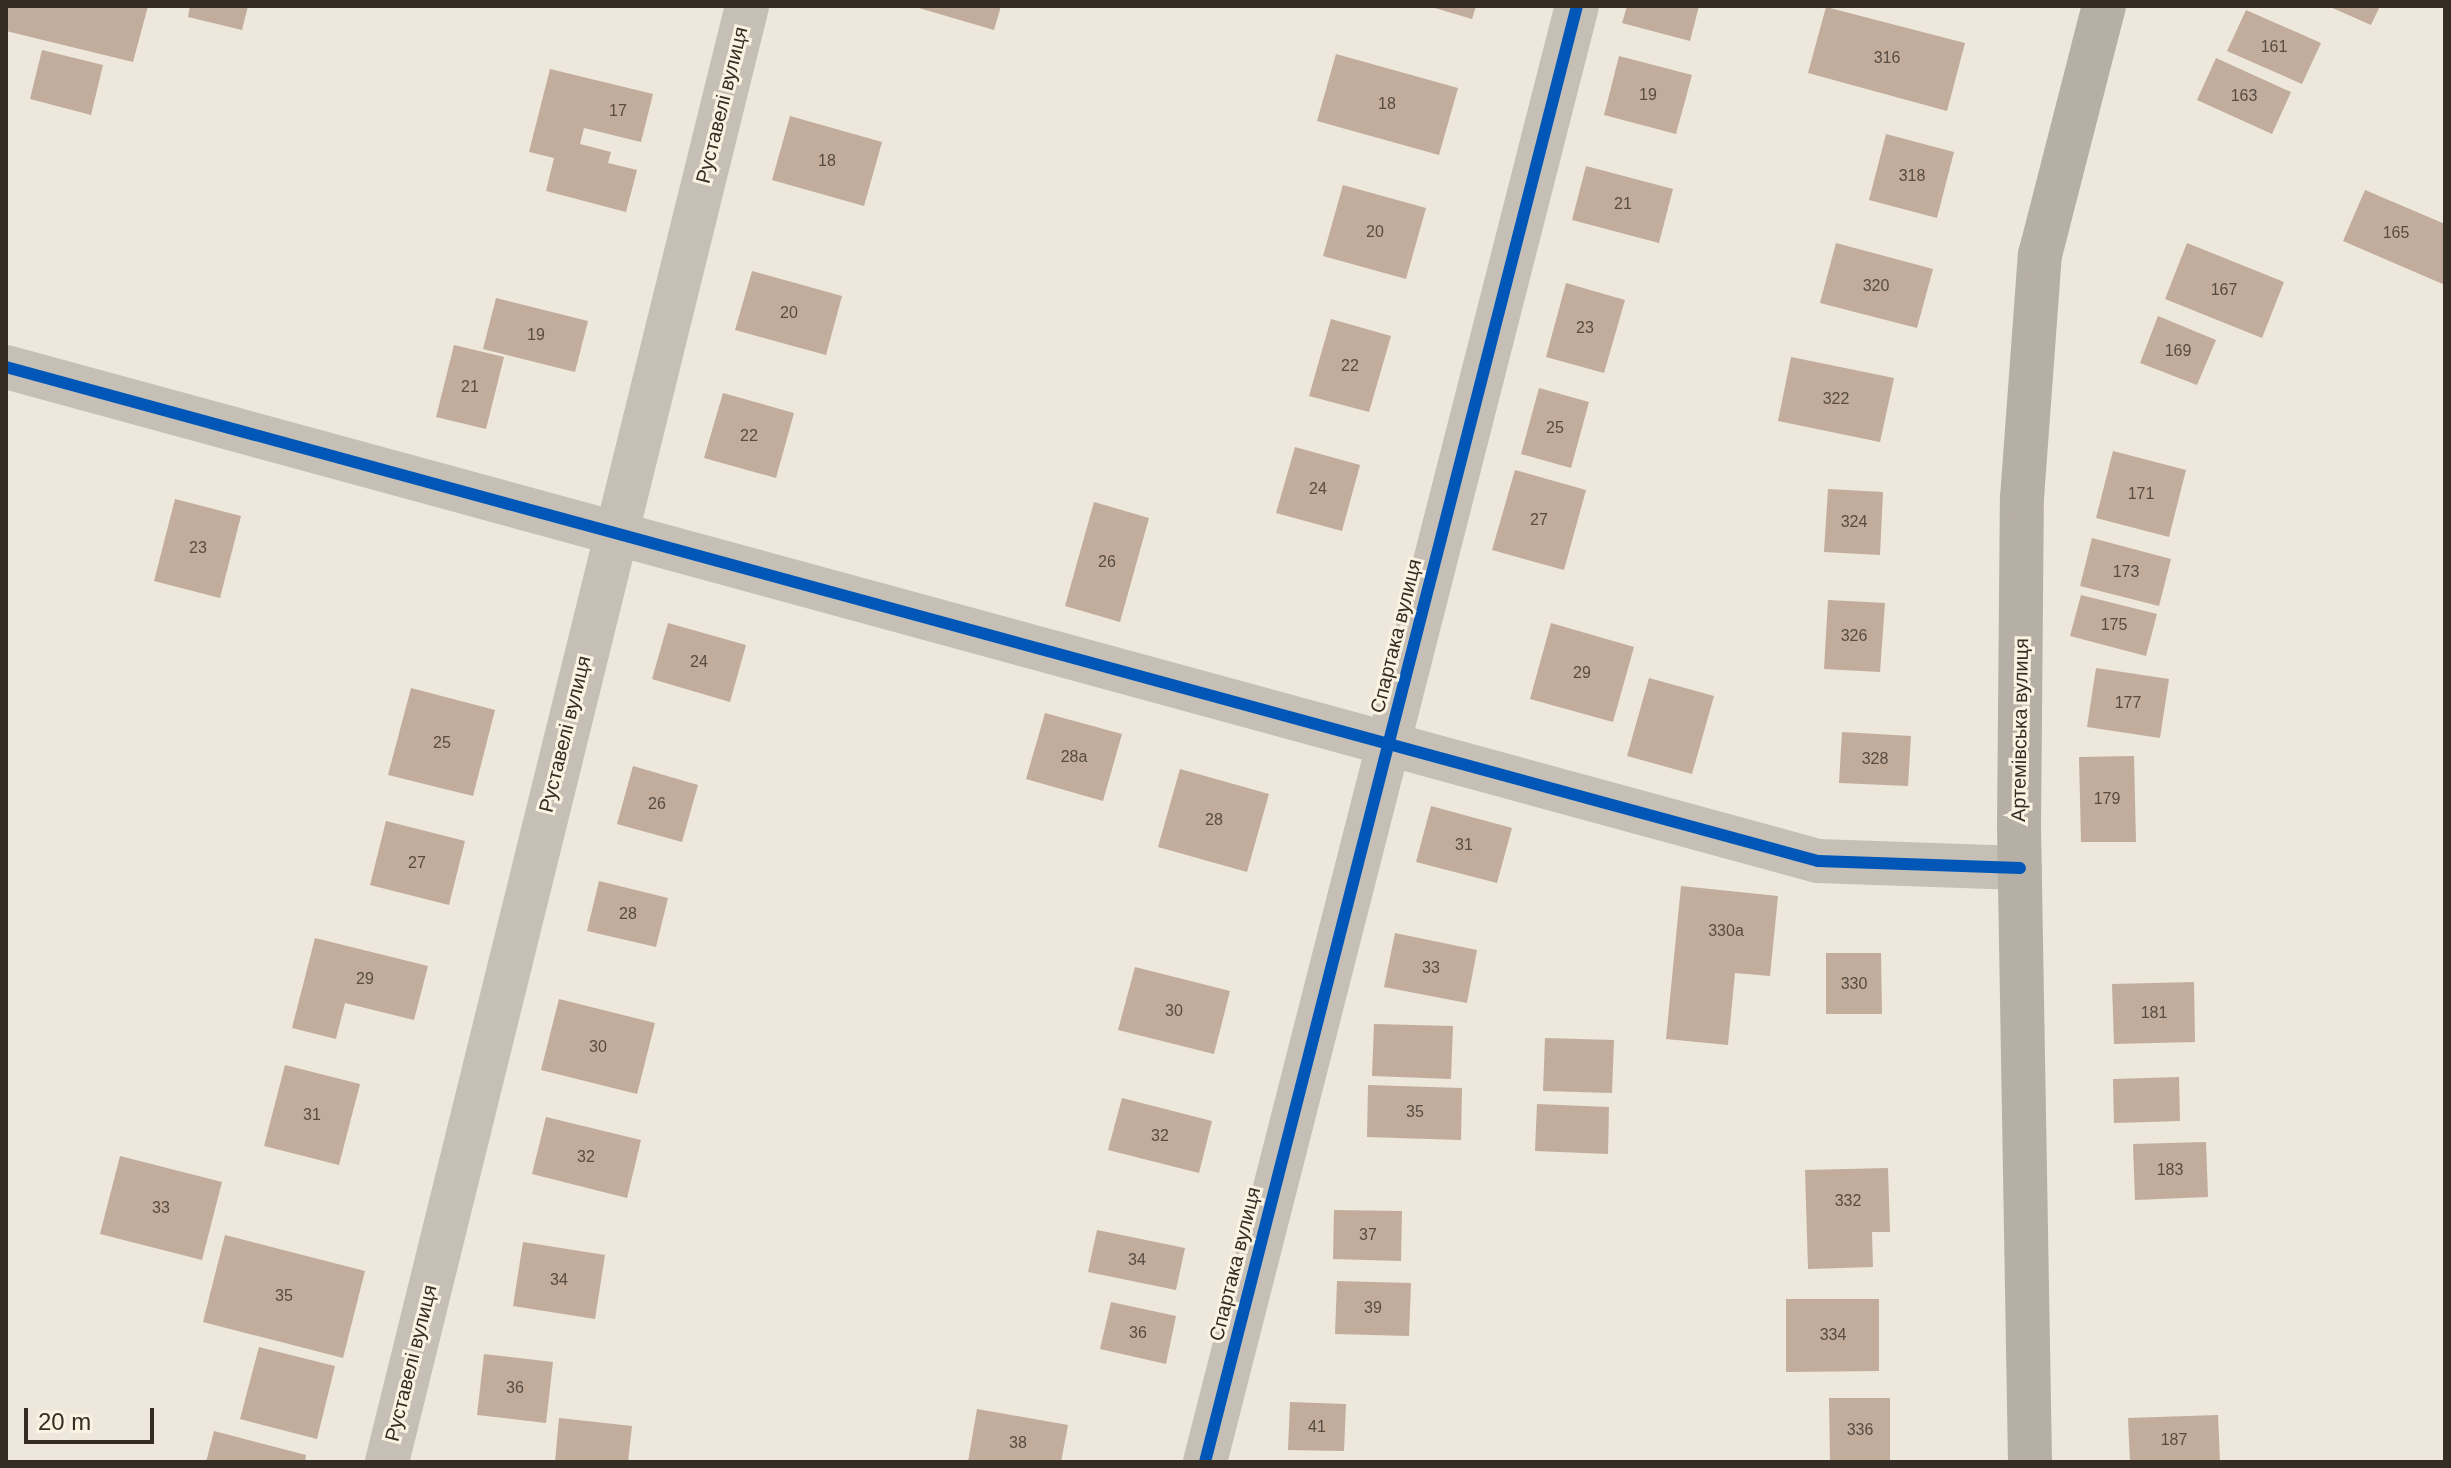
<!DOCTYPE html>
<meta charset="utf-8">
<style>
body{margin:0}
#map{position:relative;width:2451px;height:1468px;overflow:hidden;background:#ede7dc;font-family:Arial,sans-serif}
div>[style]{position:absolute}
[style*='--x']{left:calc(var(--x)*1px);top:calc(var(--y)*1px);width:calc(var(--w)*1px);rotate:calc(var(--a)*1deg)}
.building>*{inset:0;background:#c2ad9c}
.minor>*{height:44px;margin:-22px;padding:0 22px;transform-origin:22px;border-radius:22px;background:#c5bfb6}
.secondary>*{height:44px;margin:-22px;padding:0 22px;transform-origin:22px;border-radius:22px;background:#b6afa6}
.cycleway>*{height:12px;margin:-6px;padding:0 6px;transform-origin:6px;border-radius:6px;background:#0057b8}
span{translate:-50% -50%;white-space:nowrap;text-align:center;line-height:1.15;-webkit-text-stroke:6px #faf3e2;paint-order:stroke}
.number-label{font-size:16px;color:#584c42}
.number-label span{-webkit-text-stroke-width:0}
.street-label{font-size:20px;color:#352c24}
.frame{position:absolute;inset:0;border:8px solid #352c24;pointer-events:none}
.scale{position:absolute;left:24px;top:1408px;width:130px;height:36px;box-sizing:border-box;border:4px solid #352c24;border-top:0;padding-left:10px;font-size:24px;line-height:28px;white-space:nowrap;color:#352c24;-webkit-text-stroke:6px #faf3e2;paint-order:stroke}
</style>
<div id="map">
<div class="building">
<div style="clip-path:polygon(6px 6px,148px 6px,133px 62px,6px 31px)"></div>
<div style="clip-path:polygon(190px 6px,248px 6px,242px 30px,188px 17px)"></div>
<div style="clip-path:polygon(912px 6px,1001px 6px,994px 30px)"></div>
<div style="clip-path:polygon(1428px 6px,1476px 6px,1472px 19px)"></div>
<div style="clip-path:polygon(1627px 6px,1699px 6px,1690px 41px,1622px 23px)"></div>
<div style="clip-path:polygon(2328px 6px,2380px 6px,2371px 25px)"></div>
<div style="clip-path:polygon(1826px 7px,1965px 43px,1947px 111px,1808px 73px)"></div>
<div style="clip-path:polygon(2246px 10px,2321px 43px,2302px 84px,2227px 51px)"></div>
<div style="clip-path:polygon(42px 50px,103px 65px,91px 115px,30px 99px)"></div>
<div style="clip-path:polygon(1336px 54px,1458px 88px,1439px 155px,1317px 121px)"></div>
<div style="clip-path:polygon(1619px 56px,1692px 75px,1676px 134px,1604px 115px)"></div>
<div style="clip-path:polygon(2216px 58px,2291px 92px,2272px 134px,2197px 100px)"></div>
<div style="clip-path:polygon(550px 69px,653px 94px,641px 142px,584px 128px,580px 144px,611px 152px,608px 163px,637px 170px,626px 212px,546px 191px,554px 158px,529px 152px)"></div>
<div style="clip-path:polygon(790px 116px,882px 142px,864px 206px,772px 180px)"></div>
<div style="clip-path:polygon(1886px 134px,1954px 152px,1937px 218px,1869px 200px)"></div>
<div style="clip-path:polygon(1586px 166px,1673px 189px,1659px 243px,1572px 220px)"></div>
<div style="clip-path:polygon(1343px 185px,1426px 208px,1406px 279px,1323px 256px)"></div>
<div style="clip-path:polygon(2365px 190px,2445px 224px,2445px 285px,2343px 241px)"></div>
<div style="clip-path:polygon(1836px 243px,1933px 269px,1917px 328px,1820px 303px)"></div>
<div style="clip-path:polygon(2187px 243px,2284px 282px,2262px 338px,2165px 299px)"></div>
<div style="clip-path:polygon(752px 271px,842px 296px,826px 355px,735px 330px)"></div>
<div style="clip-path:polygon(1566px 283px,1625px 300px,1604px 373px,1546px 357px)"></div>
<div style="clip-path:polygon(496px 298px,588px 321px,575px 372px,483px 349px)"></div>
<div style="clip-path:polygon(2158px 316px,2216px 340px,2197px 385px,2140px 363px)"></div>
<div style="clip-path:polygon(1331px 319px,1391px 336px,1369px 412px,1309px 396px)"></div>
<div style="clip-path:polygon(454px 345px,504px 357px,486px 429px,436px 417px)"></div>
<div style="clip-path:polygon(1791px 357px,1894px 378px,1880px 442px,1778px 421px)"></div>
<div style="clip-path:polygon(1539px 388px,1589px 402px,1571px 468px,1521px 454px)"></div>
<div style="clip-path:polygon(723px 393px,794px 413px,776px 478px,704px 458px)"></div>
<div style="clip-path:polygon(1295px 447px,1360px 465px,1342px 531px,1276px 513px)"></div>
<div style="clip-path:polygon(2113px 451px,2186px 470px,2169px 537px,2096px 518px)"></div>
<div style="clip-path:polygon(1515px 470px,1586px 490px,1564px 570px,1492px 550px)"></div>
<div style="clip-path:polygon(1828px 489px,1883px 492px,1880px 555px,1824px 552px)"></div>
<div style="clip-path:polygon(175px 499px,241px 516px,220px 598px,154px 581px)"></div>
<div style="clip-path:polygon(1094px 502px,1149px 518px,1120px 622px,1065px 606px)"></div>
<div style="clip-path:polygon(2092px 538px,2171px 559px,2159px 606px,2080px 586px)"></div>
<div style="clip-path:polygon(2081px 595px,2157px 614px,2146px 656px,2070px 636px)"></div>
<div style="clip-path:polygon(1828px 600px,1885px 603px,1880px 672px,1824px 669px)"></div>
<div style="clip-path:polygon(668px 623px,746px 645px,730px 702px,652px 679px)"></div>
<div style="clip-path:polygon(1551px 623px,1634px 647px,1613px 722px,1530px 699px)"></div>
<div style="clip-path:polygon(2096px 668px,2169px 679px,2160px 738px,2087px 727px)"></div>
<div style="clip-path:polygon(1649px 678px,1714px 696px,1692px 774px,1627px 756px)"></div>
<div style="clip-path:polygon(411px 688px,495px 710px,473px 796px,388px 775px)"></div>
<div style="clip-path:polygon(1045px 713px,1122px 734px,1103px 801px,1026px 779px)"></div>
<div style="clip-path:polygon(1842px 732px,1911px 736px,1908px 786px,1839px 783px)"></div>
<div style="clip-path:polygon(2134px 756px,2136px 842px,2081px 842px,2079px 757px)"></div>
<div style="clip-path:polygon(633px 766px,698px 785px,682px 842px,617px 824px)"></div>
<div style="clip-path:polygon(1180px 769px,1269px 794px,1247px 872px,1158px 847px)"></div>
<div style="clip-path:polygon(1431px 806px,1512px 828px,1497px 883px,1416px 862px)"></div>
<div style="clip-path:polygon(386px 821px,465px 841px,449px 905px,370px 885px)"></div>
<div style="clip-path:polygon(599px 881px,668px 898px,656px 947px,587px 931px)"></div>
<div style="clip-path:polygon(1681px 886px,1778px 896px,1770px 976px,1735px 973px,1728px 1045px,1666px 1039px)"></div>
<div style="clip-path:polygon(1395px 933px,1477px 950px,1467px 1003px,1384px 987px)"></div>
<div style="clip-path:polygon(315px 938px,428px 966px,414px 1020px,345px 1003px,336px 1039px,292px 1028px)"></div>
<div style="clip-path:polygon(1826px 953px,1881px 953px,1882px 1014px,1826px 1014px)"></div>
<div style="clip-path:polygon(1135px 967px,1230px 991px,1214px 1054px,1118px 1030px)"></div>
<div style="clip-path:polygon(2194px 982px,2195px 1042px,2114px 1044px,2112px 984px)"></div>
<div style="clip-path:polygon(559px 999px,655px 1023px,637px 1094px,541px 1070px)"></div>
<div style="clip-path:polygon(1374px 1024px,1453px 1026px,1451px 1079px,1372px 1076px)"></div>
<div style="clip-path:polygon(1545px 1038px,1614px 1040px,1612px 1093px,1543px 1091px)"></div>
<div style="clip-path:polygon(285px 1065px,360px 1084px,339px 1165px,264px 1146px)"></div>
<div style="clip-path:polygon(2179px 1077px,2180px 1121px,2114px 1123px,2113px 1079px)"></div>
<div style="clip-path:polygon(1368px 1085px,1462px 1088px,1461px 1140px,1367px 1137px)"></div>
<div style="clip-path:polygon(1122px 1098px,1212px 1121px,1199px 1173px,1108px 1150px)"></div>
<div style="clip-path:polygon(1537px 1104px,1609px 1107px,1608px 1154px,1535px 1151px)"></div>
<div style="clip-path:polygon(546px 1117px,641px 1140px,627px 1198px,532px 1174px)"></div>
<div style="clip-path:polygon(2206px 1142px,2208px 1197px,2135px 1200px,2133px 1144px)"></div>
<div style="clip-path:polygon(120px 1156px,222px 1182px,202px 1260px,100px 1234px)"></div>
<div style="clip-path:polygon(1888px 1168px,1890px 1232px,1872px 1232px,1873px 1267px,1808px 1269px,1805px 1170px)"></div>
<div style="clip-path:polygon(1334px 1210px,1402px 1211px,1401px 1261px,1333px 1259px)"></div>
<div style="clip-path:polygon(1097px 1230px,1185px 1248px,1176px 1290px,1088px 1272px)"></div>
<div style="clip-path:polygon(225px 1235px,365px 1271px,343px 1358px,203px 1322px)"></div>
<div style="clip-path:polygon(523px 1242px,605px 1255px,595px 1319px,513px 1306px)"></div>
<div style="clip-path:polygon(1337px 1281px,1411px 1283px,1409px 1336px,1335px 1334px)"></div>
<div style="clip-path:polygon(1786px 1299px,1879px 1299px,1879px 1371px,1786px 1372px)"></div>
<div style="clip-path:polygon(1111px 1302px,1176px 1316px,1166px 1364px,1100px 1349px)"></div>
<div style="clip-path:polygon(259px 1347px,335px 1366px,317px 1439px,240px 1419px)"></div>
<div style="clip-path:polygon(484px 1354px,553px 1362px,546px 1423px,477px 1415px)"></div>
<div style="clip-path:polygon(1829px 1398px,1890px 1398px,1890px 1462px,1830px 1462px)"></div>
<div style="clip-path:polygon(1290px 1402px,1346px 1404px,1344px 1451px,1288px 1450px)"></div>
<div style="clip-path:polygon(977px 1409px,1068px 1425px,1061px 1462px,968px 1462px)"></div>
<div style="clip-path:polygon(2218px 1415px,2220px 1462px,2130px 1462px,2128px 1418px)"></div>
<div style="clip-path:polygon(559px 1418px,632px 1426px,628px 1462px,555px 1462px)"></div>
<div style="clip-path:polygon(214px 1431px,306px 1455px,305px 1462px,206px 1462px)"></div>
</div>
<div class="minor">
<div style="--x:6;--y:367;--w:1878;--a:15.25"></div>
<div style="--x:1818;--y:861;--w:202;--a:2"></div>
<div style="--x:387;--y:1462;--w:1500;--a:-76.11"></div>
<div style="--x:1205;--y:1462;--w:1503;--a:-75.67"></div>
</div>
<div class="secondary">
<div style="--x:2030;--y:1462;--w:634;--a:-90.99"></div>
<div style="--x:2019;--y:828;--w:330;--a:-89.5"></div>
<div style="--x:2022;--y:498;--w:244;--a:-85.8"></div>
<div style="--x:2040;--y:255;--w:257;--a:-75.6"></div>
</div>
<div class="cycleway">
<div style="--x:6;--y:367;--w:1878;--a:15.25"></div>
<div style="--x:1818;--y:861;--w:202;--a:2"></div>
<div style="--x:1205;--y:1462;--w:1503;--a:-75.67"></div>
</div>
<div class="number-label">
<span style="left:2274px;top:47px">161</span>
<span style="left:1887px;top:58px">316</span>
<span style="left:1648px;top:95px">19</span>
<span style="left:2244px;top:96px">163</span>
<span style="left:1387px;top:104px">18</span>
<span style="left:618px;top:111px">17</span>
<span style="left:827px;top:161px">18</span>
<span style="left:1912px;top:176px">318</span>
<span style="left:1623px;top:204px">21</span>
<span style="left:1375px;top:232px">20</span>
<span style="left:2396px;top:233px">165</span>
<span style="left:1876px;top:286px">320</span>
<span style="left:2224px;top:290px">167</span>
<span style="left:789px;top:313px">20</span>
<span style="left:1585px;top:328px">23</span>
<span style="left:536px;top:335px">19</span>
<span style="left:2178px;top:351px">169</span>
<span style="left:1350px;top:366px">22</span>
<span style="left:470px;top:387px">21</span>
<span style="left:1836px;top:399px">322</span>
<span style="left:1555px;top:428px">25</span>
<span style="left:749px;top:436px">22</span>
<span style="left:1318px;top:489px">24</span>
<span style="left:2141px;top:494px">171</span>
<span style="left:1539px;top:520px">27</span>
<span style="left:1854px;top:522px">324</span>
<span style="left:198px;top:548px">23</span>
<span style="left:1107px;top:562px">26</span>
<span style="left:2126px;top:572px">173</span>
<span style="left:2114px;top:625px">175</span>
<span style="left:1854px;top:636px">326</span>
<span style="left:699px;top:662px">24</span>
<span style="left:1582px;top:673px">29</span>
<span style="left:2128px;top:703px">177</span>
<span style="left:442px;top:743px">25</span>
<span style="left:1074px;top:757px">28а</span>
<span style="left:1875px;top:759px">328</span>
<span style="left:2107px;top:799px">179</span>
<span style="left:657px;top:804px">26</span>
<span style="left:1214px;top:820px">28</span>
<span style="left:1464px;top:845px">31</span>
<span style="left:417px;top:863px">27</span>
<span style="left:628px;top:914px">28</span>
<span style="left:1726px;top:931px">330а</span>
<span style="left:1431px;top:968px">33</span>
<span style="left:365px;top:979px">29</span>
<span style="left:1854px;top:984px">330</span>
<span style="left:1174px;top:1011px">30</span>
<span style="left:2154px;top:1013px">181</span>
<span style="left:598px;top:1047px">30</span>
<span style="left:1415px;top:1112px">35</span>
<span style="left:312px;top:1115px">31</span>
<span style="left:1160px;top:1136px">32</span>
<span style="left:586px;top:1157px">32</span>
<span style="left:2170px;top:1170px">183</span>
<span style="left:1848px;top:1201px">332</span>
<span style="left:161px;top:1208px">33</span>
<span style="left:1368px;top:1235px">37</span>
<span style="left:1137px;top:1260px">34</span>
<span style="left:559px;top:1280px">34</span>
<span style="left:284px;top:1296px">35</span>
<span style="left:1373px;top:1308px">39</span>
<span style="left:1138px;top:1333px">36</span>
<span style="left:1833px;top:1335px">334</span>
<span style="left:515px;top:1388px">36</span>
<span style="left:1317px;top:1427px">41</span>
<span style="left:1860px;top:1430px">336</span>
<span style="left:2174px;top:1440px">187</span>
<span style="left:1018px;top:1443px">38</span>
</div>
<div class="street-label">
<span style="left:722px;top:105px;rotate:-76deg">Руставелі вулиця</span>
<span style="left:1396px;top:636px;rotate:-76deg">Спартака вулиця</span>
<span style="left:2020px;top:730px;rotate:-89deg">Артемівська вулиця</span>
<span style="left:565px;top:734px;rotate:-76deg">Руставелі вулиця</span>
<span style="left:1235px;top:1264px;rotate:-76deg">Спартака вулиця</span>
<span style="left:411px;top:1363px;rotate:-76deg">Руставелі вулиця</span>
</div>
<div class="frame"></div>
<div class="scale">20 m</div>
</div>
